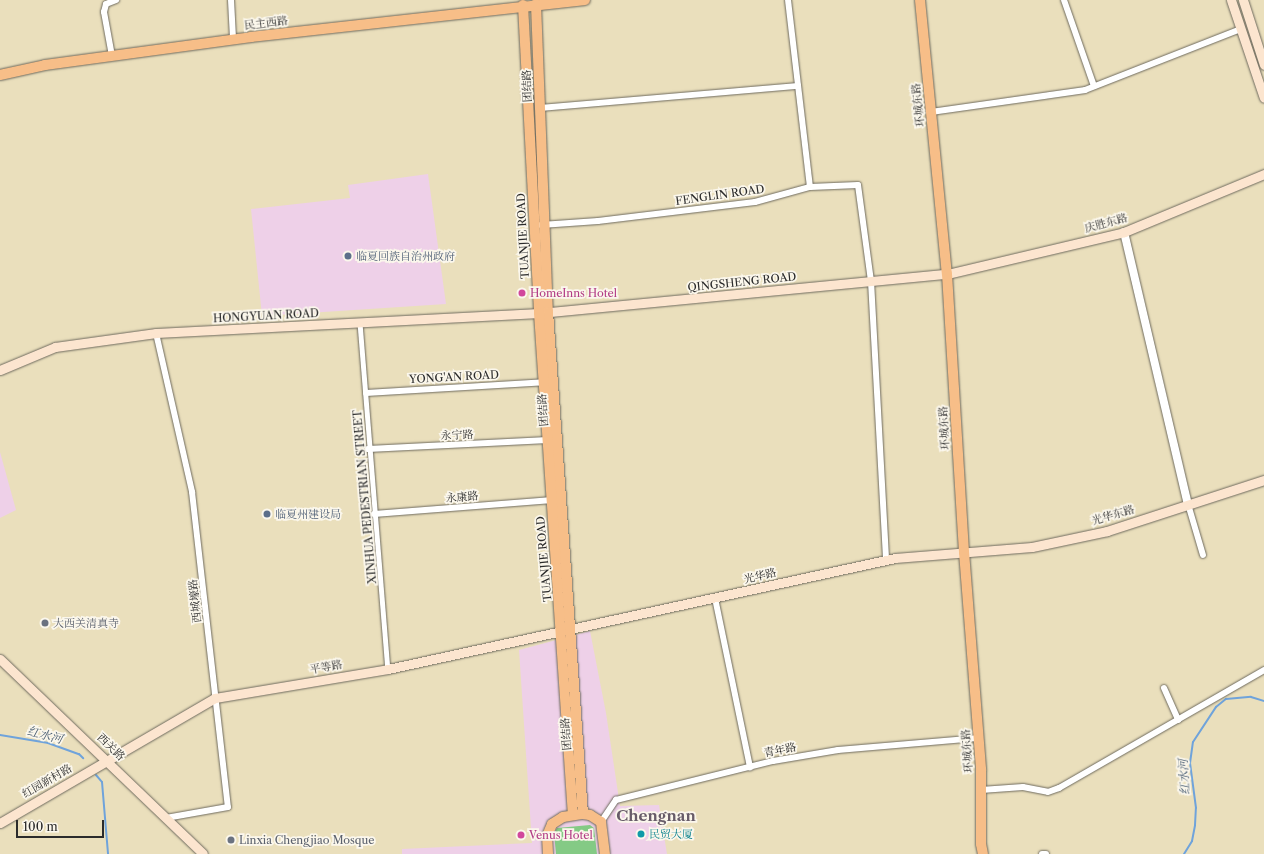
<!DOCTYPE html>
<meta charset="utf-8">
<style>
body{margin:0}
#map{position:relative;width:1264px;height:854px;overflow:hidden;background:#eadfbc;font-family:"Libre Caslon Text","Noto Serif SC",serif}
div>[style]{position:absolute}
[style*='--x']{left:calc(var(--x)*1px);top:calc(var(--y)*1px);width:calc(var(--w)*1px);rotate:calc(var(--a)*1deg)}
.built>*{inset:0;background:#eed0e8}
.green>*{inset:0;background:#84ca85}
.stream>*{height:2px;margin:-1px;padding:0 1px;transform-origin:1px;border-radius:1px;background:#6fa3db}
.roads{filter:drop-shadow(0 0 1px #6e6a5e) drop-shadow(0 0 1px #6e6a5e)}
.pedestrian>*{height:4.5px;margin:-2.25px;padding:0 2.25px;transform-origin:2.25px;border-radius:2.25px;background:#fff}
.minor>*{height:6px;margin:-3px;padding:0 3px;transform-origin:3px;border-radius:3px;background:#fff}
.tertiary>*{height:8px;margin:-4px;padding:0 4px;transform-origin:4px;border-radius:4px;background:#fff}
.secondary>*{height:9px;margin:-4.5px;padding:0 4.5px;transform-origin:4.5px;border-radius:4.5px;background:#fce5cf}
.primary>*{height:10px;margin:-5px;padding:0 5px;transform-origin:5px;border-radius:5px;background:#f7be88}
.dots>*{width:11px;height:11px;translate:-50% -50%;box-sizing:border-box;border:2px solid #fbf7ec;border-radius:50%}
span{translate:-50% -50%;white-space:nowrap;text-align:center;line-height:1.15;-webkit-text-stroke:3.5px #fbf7ec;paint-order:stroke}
.street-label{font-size:11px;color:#2b2b2b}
.service-label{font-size:11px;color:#4e5e75}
.left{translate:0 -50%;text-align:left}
.hotel-label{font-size:11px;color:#b23c85}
.worship-label{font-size:11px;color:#5b616d}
.culture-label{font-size:11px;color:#0d838f}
.water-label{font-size:12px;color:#465b71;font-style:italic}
.district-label{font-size:15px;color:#685c69;font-weight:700}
.scale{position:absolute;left:16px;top:820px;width:88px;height:18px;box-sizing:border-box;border:2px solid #2b2b2b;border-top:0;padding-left:5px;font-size:12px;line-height:14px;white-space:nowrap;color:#2b2b2b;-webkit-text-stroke:3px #fbf7ec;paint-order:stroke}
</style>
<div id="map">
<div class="built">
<div style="clip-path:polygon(428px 174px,446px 304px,262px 316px,251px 209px,350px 198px,348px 185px)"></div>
<div style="clip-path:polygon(0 452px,16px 510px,0 518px)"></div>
<div style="clip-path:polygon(590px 631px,606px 713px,620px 806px,659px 805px,667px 854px,402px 854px,402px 849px,532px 843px,519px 650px)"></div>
</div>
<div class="green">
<div style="clip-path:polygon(590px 825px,594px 828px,597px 854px,556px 854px,554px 833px,557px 828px)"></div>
</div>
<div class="stream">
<div style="--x:0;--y:735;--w:49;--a:9.5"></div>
<div style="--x:48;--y:743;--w:33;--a:20"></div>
<div style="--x:79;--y:754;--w:6;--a:45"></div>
<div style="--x:96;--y:775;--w:9;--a:49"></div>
<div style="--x:102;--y:782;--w:72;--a:85.2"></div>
<div style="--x:1184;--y:854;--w:15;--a:-58"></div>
<div style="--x:1192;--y:841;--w:16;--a:-79"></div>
<div style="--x:1195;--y:825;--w:17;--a:-87"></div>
<div style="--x:1196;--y:808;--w:45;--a:-97.6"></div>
<div style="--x:1190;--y:763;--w:21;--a:-82"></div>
<div style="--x:1193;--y:742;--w:42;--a:-56.7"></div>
<div style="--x:1216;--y:707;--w:13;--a:-39"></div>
<div style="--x:1226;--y:699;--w:25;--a:-5"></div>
<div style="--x:1251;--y:697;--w:14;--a:17"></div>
</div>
<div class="roads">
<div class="pedestrian">
<div style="--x:360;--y:323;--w:347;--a:85.4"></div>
</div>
<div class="minor">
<div style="--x:231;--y:0;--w:39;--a:87"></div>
<div style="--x:788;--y:0;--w:188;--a:83.3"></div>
<div style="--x:1064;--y:0;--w:91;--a:70.8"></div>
<div style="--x:112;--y:56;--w:45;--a:-100.3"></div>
<div style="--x:104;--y:12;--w:8;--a:-76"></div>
<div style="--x:106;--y:4;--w:11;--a:-22"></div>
<div style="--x:540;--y:108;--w:259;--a:-4.9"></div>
<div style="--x:931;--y:112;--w:156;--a:-8.1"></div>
<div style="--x:1085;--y:90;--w:168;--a:-21.4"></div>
<div style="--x:541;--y:225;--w:57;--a:-4"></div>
<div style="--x:598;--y:221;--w:158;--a:-6.9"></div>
<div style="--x:755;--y:202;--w:57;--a:-15.3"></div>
<div style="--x:810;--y:187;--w:48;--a:-2.4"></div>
<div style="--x:858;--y:185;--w:97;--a:82.3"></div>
<div style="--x:871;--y:281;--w:279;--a:86.9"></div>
<div style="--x:156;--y:333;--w:163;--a:77.2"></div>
<div style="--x:192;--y:492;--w:317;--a:83.5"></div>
<div style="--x:228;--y:807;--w:63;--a:169.9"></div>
<div style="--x:366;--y:393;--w:178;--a:-3.5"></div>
<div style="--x:368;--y:449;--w:180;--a:-2.9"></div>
<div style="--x:1188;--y:504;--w:53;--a:73.6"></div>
<div style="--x:374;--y:514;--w:179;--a:-4.5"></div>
<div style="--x:715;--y:598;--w:173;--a:78.3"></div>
<div style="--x:1164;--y:688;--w:35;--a:66"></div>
<div style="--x:981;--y:790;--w:42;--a:-4.1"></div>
<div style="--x:1023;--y:787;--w:25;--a:11"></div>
<div style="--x:1048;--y:792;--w:12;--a:-20"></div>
<div style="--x:1059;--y:788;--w:237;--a:-29.9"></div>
<div style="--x:601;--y:822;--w:27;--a:-56"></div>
<div style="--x:616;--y:800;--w:162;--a:-14"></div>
<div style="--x:773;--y:761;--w:66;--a:-9.6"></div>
<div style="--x:838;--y:750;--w:142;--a:-4.9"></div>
<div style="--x:1042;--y:854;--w:4;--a:0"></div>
</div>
<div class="tertiary">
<div style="--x:1124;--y:232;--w:279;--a:76.8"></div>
</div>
<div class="secondary">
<div style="--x:1231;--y:0;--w:103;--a:71.4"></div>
<div style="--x:1243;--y:0;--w:68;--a:72.1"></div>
<div style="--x:0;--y:370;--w:60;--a:-22.7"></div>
<div style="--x:55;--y:347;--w:102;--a:-7.9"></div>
<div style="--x:156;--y:333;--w:384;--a:-3"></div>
<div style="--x:539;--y:313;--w:410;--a:-5.5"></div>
<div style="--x:947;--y:274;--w:182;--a:-13.3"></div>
<div style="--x:1124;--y:232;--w:152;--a:-22.5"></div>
<div style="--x:0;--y:659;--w:281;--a:43.8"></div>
<div style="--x:0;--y:823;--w:249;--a:-30.2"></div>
<div style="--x:215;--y:698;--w:175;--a:-9.5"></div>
<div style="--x:388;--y:669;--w:519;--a:-12.35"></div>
<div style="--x:895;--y:558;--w:137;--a:-4.6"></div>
<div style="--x:1032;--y:547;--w:77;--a:-12"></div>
<div style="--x:1107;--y:531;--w:165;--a:-18"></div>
</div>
<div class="primary">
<div style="--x:920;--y:0;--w:275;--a:84.4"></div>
<div style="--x:947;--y:274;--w:279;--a:86.5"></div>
<div style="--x:964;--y:552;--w:219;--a:85.5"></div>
<div style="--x:981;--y:770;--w:74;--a:90"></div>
<div style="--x:981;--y:844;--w:10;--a:79"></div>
<div style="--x:536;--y:4;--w:308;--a:87.8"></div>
<div style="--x:548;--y:312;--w:503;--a:86.01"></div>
<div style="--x:523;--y:5;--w:308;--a:87"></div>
<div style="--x:539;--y:313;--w:503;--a:86.13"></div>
<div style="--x:0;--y:75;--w:46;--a:-12.5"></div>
<div style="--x:45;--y:65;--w:208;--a:-7.7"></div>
<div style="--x:251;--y:37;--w:336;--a:-6.3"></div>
<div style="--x:548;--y:854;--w:18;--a:-93"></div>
<div style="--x:547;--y:836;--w:13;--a:-67"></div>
<div style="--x:552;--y:824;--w:13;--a:-32"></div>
<div style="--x:563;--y:817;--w:20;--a:-9"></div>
<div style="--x:583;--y:814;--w:7;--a:8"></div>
<div style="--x:590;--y:815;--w:13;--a:32"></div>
<div style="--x:601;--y:822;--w:32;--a:83"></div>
</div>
</div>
<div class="dots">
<div style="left:348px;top:256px;background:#5c6f8a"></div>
<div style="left:522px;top:293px;background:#d1479c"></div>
<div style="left:267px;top:514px;background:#5c6f8a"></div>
<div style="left:45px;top:623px;background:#6b7280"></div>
<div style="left:641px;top:834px;background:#0f9aa8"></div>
<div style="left:521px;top:835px;background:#d1479c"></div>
<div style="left:231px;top:840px;background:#6b7280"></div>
</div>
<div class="street-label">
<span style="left:266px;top:23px;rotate:-7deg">民主西路</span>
<span style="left:527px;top:86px;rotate:-92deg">团结路</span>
<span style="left:918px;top:105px;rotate:-96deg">环城东路</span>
<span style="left:720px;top:195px;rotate:-8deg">FENGLIN ROAD</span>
<span style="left:1106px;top:223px;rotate:-15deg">庆胜东路</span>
<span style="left:523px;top:236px;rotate:-93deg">TUANJIE ROAD</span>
<span style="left:742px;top:282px;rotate:-6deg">QINGSHENG ROAD</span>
<span style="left:266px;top:316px;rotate:-3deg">HONGYUAN ROAD</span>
<span style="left:454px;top:377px;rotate:-3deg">YONG'AN ROAD</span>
<span style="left:543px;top:410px;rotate:-94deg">团结路</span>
<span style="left:944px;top:428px;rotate:-93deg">环城东路</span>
<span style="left:457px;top:435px;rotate:-3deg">永宁路</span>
<span style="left:365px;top:497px;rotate:-95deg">XINHUA PEDESTRIAN STREET</span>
<span style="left:462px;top:497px;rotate:-5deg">永康路</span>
<span style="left:1113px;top:515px;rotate:-16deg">光华东路</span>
<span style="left:544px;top:559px;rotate:-95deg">TUANJIE ROAD</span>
<span style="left:760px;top:576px;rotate:-13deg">光华路</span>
<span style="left:195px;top:601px;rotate:-96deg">西城壕路</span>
<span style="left:326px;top:667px;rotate:-10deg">平等路</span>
<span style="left:566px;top:734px;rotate:-94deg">团结路</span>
<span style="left:111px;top:747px;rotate:44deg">西关路</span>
<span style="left:780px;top:750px;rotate:-11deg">青年路</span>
<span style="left:967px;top:751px;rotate:-94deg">环城东路</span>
<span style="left:47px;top:781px;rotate:-30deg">红园新村路</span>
</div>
<div class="service-label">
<span class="left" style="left:356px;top:256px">临夏回族自治州政府</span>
<span class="left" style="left:275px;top:514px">临夏州建设局</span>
</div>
<div class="hotel-label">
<span class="left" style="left:530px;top:293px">HomeInns Hotel</span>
<span class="left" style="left:529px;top:835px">Venus Hotel</span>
</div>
<div class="worship-label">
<span class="left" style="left:53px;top:623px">大西关清真寺</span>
<span class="left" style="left:239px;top:840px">Linxia Chengjiao Mosque</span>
</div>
<div class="culture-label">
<span class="left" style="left:649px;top:834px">民贸大厦</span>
</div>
<div class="water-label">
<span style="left:45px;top:735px;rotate:14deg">红水河</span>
<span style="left:1184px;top:777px;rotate:-94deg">红水河</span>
</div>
<div class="district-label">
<span style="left:656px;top:816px">Chengnan</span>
</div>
<div class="scale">100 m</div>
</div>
